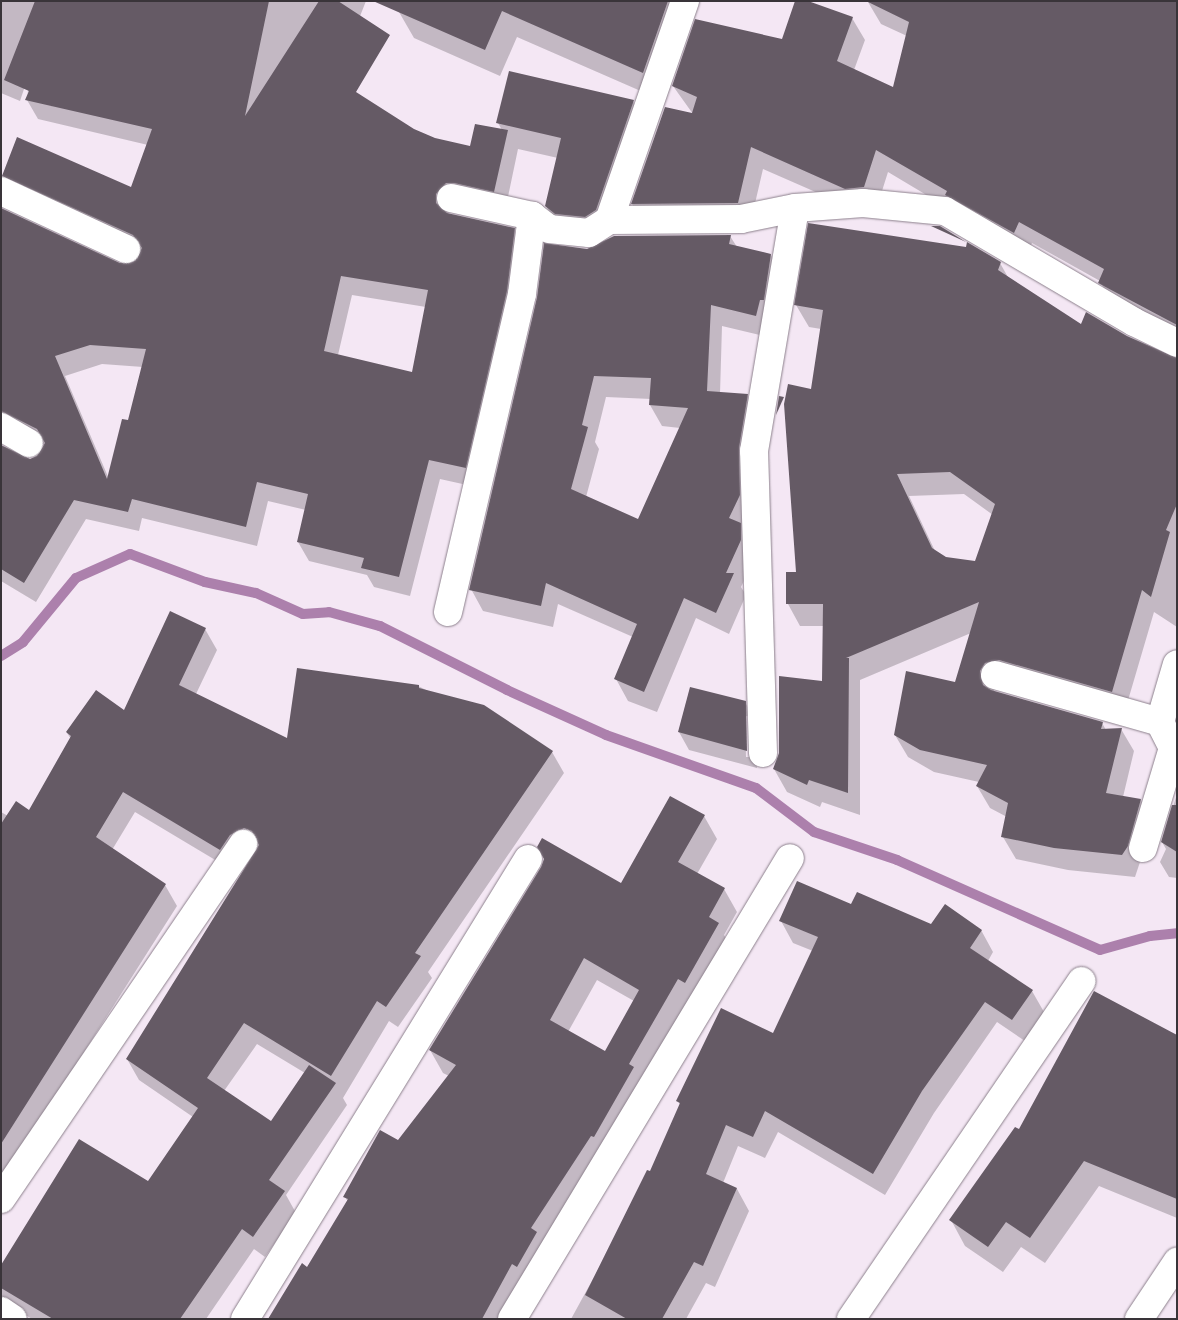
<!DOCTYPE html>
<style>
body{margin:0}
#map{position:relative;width:1178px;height:1320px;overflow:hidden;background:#f4e7f4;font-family:"Noto Sans",sans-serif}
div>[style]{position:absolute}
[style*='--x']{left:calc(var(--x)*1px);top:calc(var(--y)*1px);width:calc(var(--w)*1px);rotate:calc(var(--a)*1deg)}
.shadow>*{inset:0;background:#0003}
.stream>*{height:10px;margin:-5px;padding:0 5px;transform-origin:5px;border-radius:5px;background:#ac80ac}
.building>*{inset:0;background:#655a65}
.roads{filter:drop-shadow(0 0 1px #8c808c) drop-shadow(0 0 1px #8c808c)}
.street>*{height:28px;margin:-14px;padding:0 14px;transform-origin:14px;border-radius:14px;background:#fff}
span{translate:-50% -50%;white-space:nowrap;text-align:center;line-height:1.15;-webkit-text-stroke:5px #f4e7f4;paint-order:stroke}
.frame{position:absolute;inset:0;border:2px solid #393439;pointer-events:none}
</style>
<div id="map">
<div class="shadow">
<div style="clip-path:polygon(evenodd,1px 1px,366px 1px,312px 138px,414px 130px,435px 140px,471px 148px,502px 130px,498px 123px,633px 101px,647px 125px,610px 234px,561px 231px,546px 206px,558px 158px,518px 149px,505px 211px,450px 207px,448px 215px,514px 229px,525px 249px,476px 487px,440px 479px,410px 596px,374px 587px,367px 575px,309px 561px,298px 542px,306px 510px,268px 501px,257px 546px,142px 518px,139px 531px,86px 519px,36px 602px,1px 581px,1px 446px,29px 460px,44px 451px,13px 430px,1px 437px,1px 263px,135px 263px,141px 252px,32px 202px,21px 182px,132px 188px,148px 145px,38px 119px,27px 100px,30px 71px,20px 101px,1px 93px,1px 1px,352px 295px,426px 307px,413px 374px,338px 355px,352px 295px,1px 1px,102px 364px,143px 367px,129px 421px,109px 479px,65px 376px,102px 364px)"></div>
<div style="clip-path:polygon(403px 1px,696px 1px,659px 99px,517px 37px,500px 76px,414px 38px,399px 12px)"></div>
<div style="clip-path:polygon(1177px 1px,1177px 340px,1113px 305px,1100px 281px,1032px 243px,1027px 255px,888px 172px,876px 210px,859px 211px,763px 169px,750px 225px,645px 226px,632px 204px,666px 108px,693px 114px,673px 86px,782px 41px,852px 18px,865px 40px,854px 70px,894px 88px,907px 36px,881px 24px,868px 2px)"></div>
<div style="clip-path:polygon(evenodd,730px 236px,737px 247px,771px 255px,783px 277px,768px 337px,722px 326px,720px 394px,747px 395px,759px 417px,753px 562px,741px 587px,746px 595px,729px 634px,696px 618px,657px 712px,628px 701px,616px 679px,633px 637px,558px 604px,553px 627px,483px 611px,471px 589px,588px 250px,730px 236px,606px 397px,651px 399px,650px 405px,662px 426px,680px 428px,639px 521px,586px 497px,599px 449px,595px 442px,606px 397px)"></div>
<div style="clip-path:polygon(evenodd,1000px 263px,1009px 279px,1082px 326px,1126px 337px,1177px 360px,1177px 627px,1154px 612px,1124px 714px,997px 686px,993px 692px,1102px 723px,1106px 730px,1121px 729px,1134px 751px,1123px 797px,1141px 800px,1153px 823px,1135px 877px,1068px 870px,1016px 859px,1003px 837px,1007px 817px,990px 808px,977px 786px,979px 782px,934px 772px,908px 757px,895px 735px,956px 683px,971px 633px,860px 680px,860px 815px,822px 802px,820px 807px,787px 792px,774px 769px,823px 682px,824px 626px,800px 626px,788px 604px,797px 573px,812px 390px,821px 329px,809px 327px,796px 305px,1000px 263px,964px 494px,993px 515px,975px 563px,946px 558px,935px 551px,909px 496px,964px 494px)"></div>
<div style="clip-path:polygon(evenodd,205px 629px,217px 650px,196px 694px,288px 740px,418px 686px,552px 752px,564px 773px,428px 972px,432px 978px,398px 1027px,389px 1021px,343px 1098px,347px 1105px,286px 1195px,296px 1213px,265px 1257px,254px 1249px,206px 1319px,32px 1319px,5px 1302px,1px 1297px,1px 1267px,148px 1183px,193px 1117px,139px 1080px,127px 1059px,257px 849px,249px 850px,232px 870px,135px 812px,112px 850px,165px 885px,177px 906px,32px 1134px,1px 1201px,1px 812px,8px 816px,30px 811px,71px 739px,67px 733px,124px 712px,205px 629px,257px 1044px,305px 1073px,271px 1123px,224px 1091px,257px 1044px)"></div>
<div style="clip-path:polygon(evenodd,691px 688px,745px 702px,755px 720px,757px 768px,689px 750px,679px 732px,691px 688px,745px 716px,748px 716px,749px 757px,746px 757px,745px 716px)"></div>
<div style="clip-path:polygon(1177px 794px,1177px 878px,1169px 877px,1160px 862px,1166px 849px,1162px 842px)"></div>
<div style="clip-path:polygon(evenodd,704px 816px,717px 839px,697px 874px,724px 889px,737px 912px,724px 935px,731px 946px,507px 1319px,270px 1319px,307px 1268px,348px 1202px,345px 1197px,399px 1142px,449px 1076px,443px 1073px,430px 1050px,704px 816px,597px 980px,634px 1001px,605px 1053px,568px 1032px,597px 980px)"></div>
<div style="clip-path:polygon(852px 906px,931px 926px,981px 930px,993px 952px,988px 961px,1032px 991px,1044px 1012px,1025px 1041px,997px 1022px,934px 1113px,885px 1195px,778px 1132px,765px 1158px,738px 1146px,723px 1183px,737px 1189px,749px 1211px,715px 1287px,706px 1283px,686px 1319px,571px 1319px,651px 1173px,680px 1105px,678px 1101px,774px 1034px,813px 951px,793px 943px,781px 921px)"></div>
<div style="clip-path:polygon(1177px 1035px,1177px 1218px,1099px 1186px,1045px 1263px,1021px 1247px,1003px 1272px,965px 1246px,951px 1220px,1019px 1131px)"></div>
</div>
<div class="stream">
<div style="--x:1;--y:656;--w:26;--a:-32"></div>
<div style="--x:23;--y:642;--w:83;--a:-50.4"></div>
<div style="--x:76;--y:578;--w:59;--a:-24"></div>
<div style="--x:130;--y:554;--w:80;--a:20.5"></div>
<div style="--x:205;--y:582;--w:52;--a:12.2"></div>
<div style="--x:256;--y:593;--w:51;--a:24.1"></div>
<div style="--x:303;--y:614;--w:26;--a:-4"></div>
<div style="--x:329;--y:612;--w:53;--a:15.4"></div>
<div style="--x:380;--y:626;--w:142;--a:26.7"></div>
<div style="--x:507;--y:690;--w:109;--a:24.4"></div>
<div style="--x:606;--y:735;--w:159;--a:19.5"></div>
<div style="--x:756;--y:788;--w:73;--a:37.2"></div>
<div style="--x:814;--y:832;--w:88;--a:18.6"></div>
<div style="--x:897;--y:860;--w:222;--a:23.9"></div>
<div style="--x:1100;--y:950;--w:52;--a:-15.6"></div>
<div style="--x:1150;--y:936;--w:27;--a:-6"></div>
</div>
<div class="building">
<div style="clip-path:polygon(evenodd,35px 1px,269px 1px,245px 116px,319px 1px,338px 1px,390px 35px,356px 92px,414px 129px,435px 138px,470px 146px,475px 124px,508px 130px,494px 192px,454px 183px,446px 183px,436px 194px,436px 203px,447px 213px,515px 228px,507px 291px,466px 468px,429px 460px,399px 577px,361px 568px,364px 558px,297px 542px,308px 494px,257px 482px,246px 527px,132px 499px,128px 512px,74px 500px,24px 583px,1px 569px,1px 445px,30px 459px,37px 456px,45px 443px,37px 429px,1px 411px,1px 208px,120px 263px,135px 261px,142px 248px,133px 235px,2px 176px,17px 137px,131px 187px,152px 129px,25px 100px,29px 91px,4px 80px,35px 1px,341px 276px,428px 290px,412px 372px,324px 351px,341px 276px,35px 1px,90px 345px,146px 349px,128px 420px,122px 419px,107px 479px,55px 356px,90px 345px)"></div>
<div style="clip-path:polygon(373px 1px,668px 1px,643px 73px,502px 11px,485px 50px)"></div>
<div style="clip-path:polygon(795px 1px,808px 1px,853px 17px,837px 61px,893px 87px,909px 22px,866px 1px,1177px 1px,1177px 325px,1098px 283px,1104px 269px,1019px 222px,1014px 233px,945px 195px,947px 191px,876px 150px,864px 187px,845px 189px,751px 147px,738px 203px,631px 204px,665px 107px,692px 113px,697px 97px,672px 86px,695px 19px,782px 39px)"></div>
<div style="clip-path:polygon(509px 71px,634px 100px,596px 210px,585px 217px,555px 214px,545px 206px,561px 138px,496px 123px)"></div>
<div style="clip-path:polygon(evenodd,808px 223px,966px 247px,967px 242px,1001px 262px,998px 270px,1081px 324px,1086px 312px,1127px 336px,1177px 358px,1177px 504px,1166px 530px,1170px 532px,1151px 597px,1142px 590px,1112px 692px,999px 660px,985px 663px,980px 671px,983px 685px,991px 690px,1103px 722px,1101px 729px,1122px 728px,1106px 793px,1141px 799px,1128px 846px,1122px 855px,1054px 848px,1001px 837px,1008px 803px,976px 786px,987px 765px,920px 750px,894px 735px,906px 671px,955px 682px,979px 602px,846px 658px,849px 658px,848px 793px,809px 780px,807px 785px,773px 769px,779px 753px,779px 676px,822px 681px,823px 604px,786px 604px,786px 572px,796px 572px,784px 404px,788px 384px,811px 389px,823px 310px,794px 305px,808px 223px,950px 472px,995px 504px,975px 561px,946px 557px,932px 548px,897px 474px,950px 472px)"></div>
<div style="clip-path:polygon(931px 226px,940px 226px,966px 242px)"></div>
<div style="clip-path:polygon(evenodd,731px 235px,729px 244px,771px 254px,764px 300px,760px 300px,756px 316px,711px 305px,707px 391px,748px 394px,739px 448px,740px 495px,729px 518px,741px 523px,741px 540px,726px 573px,734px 573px,716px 613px,684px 598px,644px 692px,614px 679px,637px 624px,546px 583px,541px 606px,469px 590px,537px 297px,544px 243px,587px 249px,614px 236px,731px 235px,594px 376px,651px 378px,649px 405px,688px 408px,638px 519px,571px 489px,588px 427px,582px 425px,594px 376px)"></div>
<div style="clip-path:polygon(779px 396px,784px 397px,776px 415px)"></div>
<div style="clip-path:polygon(170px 611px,206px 628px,179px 685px,287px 738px,297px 668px,419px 685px,419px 688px,484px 705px,553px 751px,415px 953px,421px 956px,386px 1007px,377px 1001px,331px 1076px,244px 1023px,207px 1078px,271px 1121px,309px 1065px,336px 1083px,269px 1180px,285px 1191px,253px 1237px,242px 1229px,180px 1319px,53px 1319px,1px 1288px,1px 1265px,79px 1139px,148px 1181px,198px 1108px,126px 1059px,259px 845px,252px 831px,244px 828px,230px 835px,220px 850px,123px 792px,96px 837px,166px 884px,1px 1144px,1px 824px,16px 801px,29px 810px,71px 736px,66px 732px,96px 690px,124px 710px)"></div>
<div style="clip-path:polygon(690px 687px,746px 701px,747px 751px,678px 732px)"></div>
<div style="clip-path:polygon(evenodd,670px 796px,705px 815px,678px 862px,725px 888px,709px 917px,719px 923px,685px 983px,678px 979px,629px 1064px,634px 1067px,594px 1137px,591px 1136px,531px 1228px,537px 1232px,517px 1267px,512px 1264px,482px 1319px,268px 1319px,302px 1263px,307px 1267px,348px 1199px,343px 1197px,380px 1130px,398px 1140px,456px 1065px,429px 1050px,541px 867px,544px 859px,537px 847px,542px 838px,621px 883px,670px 796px,584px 958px,639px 990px,605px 1051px,550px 1020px,584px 958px)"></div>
<div style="clip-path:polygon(1172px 805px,1177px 805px,1177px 852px,1161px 842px)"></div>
<div style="clip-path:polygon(797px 881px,851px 904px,857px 892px,931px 924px,945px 904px,982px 930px,970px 948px,1033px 990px,1012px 1020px,985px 1002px,922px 1091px,873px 1174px,765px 1111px,753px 1137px,726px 1125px,706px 1174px,737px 1188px,703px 1266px,694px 1262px,662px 1319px,627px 1319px,585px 1295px,647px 1170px,650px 1171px,680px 1103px,676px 1101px,721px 1008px,773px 1033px,818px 937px,779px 921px)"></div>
<div style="clip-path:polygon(1094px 991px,1177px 1035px,1177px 1199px,1084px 1161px,1030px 1238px,1006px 1222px,988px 1247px,949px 1220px,1015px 1127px,1019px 1129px)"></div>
</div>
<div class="roads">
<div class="street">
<div style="--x:685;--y:1;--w:232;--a:109.1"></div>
<div style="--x:609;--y:220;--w:132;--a:-0.4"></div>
<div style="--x:741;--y:219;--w:55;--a:-11.5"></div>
<div style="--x:795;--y:208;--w:68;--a:-4.2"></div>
<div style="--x:863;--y:203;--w:82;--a:5.6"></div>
<div style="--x:945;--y:211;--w:219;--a:30.4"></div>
<div style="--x:1134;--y:322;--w:48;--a:26"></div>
<div style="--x:1;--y:191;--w:138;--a:24.9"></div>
<div style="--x:451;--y:198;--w:83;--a:12.5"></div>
<div style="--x:1;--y:427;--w:32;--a:30"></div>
<div style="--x:448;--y:612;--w:326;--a:-76.9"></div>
<div style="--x:522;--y:294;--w:79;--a:-82.7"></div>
<div style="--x:532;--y:216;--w:21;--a:37"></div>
<div style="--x:549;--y:229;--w:40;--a:5.7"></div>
<div style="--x:589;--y:233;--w:24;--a:-33"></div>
<div style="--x:995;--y:675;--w:172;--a:15.9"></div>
<div style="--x:1160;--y:722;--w:60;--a:-73.7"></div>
<div style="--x:763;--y:753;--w:302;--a:-91.7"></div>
<div style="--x:754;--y:451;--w:246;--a:-80.4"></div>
<div style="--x:1143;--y:848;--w:104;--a:-73.3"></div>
<div style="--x:1173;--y:748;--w:29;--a:-117"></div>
<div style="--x:1;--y:1199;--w:430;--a:-55.7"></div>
<div style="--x:1;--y:1311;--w:14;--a:34"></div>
<div style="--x:245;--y:1319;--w:540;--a:-58.4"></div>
<div style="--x:512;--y:1319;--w:538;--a:-58.91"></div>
<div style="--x:851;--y:1319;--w:409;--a:-55.7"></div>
<div style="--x:1139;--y:1319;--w:69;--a:-56.3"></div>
</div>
</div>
<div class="frame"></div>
</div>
